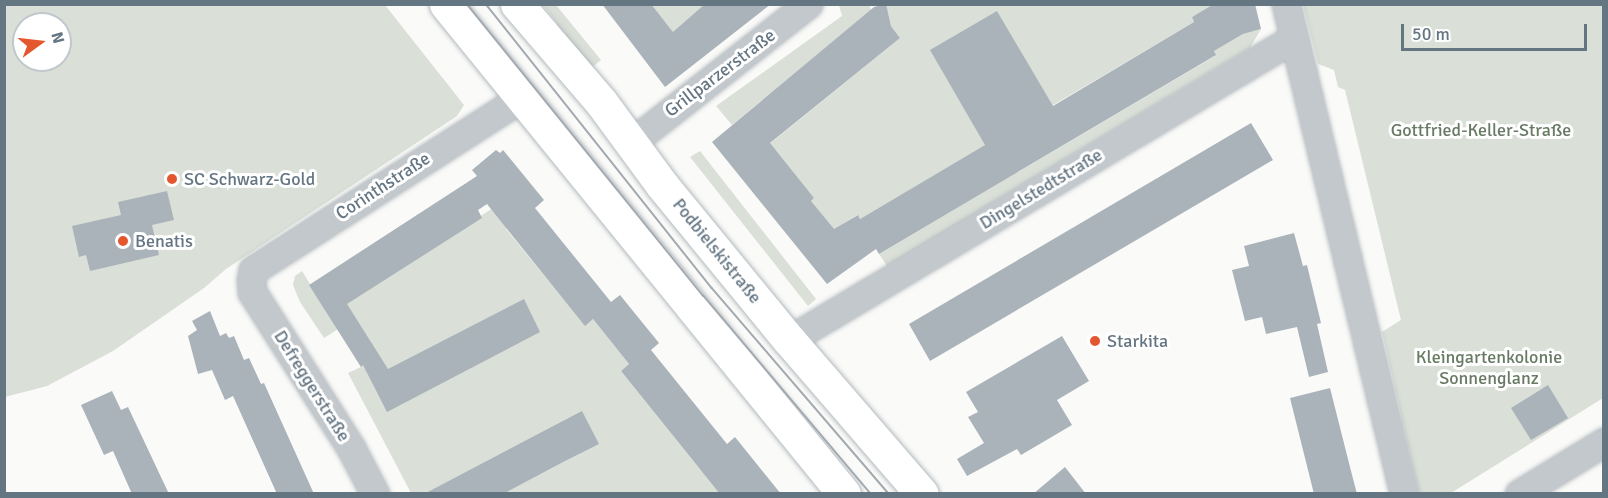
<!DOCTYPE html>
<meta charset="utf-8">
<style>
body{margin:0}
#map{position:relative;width:1608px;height:498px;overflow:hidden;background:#fafaf8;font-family:Signika,sans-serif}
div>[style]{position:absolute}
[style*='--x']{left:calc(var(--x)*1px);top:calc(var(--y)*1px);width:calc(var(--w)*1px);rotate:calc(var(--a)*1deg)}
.green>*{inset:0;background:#dadfd7}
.building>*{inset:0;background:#aab3b9}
.roads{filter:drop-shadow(0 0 2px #b3babf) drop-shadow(0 0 2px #b3babf)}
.street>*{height:27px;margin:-13.5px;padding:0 13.5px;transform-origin:13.5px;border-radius:13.5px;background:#c3c8cc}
.secondary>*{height:33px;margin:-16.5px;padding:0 16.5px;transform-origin:16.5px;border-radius:16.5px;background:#fff}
.tram>*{height:1.5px;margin:-0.75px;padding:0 0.75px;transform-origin:0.75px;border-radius:0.75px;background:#a2aab0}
.dots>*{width:16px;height:16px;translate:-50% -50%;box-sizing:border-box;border:3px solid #fff;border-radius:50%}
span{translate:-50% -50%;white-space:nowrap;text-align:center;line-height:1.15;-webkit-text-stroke:6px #fff;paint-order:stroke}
.street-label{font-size:18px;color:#657683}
.park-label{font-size:18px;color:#687a64}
.poi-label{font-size:18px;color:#657683}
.left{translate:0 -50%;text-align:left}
.frame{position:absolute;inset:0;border:6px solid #657683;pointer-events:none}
.north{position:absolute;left:12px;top:12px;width:60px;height:60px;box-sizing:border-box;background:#fff;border:2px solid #c1c8cd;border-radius:50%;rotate:75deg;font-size:16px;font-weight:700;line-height:24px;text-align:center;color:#657683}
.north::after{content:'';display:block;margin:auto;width:21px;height:27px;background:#e4572e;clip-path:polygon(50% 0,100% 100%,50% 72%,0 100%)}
.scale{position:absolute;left:1401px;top:24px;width:186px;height:27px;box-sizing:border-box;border:3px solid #657683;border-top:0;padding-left:8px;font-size:18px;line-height:21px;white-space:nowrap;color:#657683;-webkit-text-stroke:4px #fff;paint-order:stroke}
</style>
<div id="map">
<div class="green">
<div style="clip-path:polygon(evenodd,4px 5px,385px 5px,464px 105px,457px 116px,226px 269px,204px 288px,113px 351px,47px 386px,5px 397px,4px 5px,24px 24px,60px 24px,60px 60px,24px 60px,24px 24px)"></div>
<div style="clip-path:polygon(543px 5px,556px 5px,601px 60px,588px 71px,556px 31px,557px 23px)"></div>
<div style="clip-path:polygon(651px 5px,705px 5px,673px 36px,670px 28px)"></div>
<div style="clip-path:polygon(839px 5px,869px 5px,871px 10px,732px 125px,716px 106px,842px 16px)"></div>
<div style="clip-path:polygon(886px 5px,1214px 5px,1192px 17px,1194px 22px,860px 219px,857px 215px,833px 230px,811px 201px,814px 198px,767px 146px,900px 38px,891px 26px)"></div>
<div style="clip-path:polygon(1303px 5px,1603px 5px,1603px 398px,1451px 493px,1419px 493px,1382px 332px,1401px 320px,1345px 90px,1338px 87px,1334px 70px,1318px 64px)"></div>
<div style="clip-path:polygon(1261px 29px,1250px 48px,887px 266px,879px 254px,1215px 56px,1214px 51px,1243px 34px)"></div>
<div style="clip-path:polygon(700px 151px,816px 299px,808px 306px,690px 157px)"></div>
<div style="clip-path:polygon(499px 204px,514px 222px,506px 229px,585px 325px,593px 319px,629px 364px,621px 371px,699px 468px,734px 493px,411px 493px,348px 373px,361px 367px,338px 329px,324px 338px,300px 302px,293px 285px,295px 276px,302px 271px,329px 315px)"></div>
</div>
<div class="building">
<div style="clip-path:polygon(602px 4px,651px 4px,673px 32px,705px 4px,771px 4px,665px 87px)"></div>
<div style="clip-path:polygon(886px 4px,891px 26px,900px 38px,770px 143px,814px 198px,811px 201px,834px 229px,858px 215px,860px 219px,985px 145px,930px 50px,997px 11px,1053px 106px,1194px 22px,1192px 17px,1214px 4px,1255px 4px,1261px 29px,1243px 34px,1214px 51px,1216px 55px,879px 254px,876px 249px,827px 284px,712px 142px,874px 7px)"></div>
<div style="clip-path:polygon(1251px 123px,1273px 160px,930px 361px,909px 324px)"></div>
<div style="clip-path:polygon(496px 150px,500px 153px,503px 150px,544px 200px,535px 208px,611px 302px,620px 295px,659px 343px,651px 350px,727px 444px,735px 437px,781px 494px,720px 494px,621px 371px,629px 364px,593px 319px,585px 326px,487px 204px,478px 210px,482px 218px,347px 304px,388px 369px,524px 299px,540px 332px,387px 412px,363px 365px,361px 367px,309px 285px,477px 176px,472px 170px)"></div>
<div style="clip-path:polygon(167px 191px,174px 220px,152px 225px,159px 255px,90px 271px,86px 255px,79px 257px,72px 226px,121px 215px,118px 202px)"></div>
<div style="clip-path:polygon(1294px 233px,1303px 266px,1307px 265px,1321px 323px,1317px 324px,1328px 372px,1309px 377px,1297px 327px,1266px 334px,1262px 317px,1245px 321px,1232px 270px,1249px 266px,1244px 246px)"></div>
<div style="clip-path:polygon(210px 311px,220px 336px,226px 333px,229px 338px,234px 336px,244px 360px,249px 358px,261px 384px,264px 383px,314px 494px,277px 494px,233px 396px,225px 400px,212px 370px,198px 374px,188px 336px,197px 330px,192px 321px)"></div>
<div style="clip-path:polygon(1062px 336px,1089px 381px,1057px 400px,1072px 425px,1021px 455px,1017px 449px,967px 476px,957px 459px,984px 443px,968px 417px,978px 412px,966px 392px)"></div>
<div style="clip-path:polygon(1548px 385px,1568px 418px,1531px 440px,1511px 408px)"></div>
<div style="clip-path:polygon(1330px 388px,1351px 471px,1357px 494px,1314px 494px,1290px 398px)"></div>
<div style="clip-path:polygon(112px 391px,121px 410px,128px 407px,169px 494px,132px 494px,113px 451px,104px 455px,81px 405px)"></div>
<div style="clip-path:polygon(582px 411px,599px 444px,563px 462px,503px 494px,424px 494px)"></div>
<div style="clip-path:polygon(1065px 467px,1086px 494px,1033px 494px)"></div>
</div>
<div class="roads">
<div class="street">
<div style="--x:1286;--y:4;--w:504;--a:76.46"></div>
<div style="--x:632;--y:142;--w:224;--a:-38.1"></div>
<div style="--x:789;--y:340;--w:588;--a:-30.88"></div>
<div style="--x:375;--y:494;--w:52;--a:-117.6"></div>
<div style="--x:351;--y:448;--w:185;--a:-122.4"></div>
<div style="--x:252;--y:292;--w:12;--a:-95"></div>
<div style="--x:251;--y:280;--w:10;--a:-79"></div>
<div style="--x:253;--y:270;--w:320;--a:-32.7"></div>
<div style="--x:1519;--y:494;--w:100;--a:-31.5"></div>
</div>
<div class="secondary">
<div style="--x:446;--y:4;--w:631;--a:50.91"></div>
<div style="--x:517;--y:4;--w:129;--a:49.4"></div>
<div style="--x:601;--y:102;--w:103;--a:53.7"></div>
<div style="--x:662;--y:185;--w:200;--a:50.7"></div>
<div style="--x:789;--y:340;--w:203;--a:49.2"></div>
</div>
</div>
<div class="tram">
<div style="--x:467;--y:4;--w:375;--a:51"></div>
<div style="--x:703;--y:295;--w:260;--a:49.8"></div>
<div style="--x:486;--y:4;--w:363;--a:51.5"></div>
<div style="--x:712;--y:288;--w:272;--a:49.3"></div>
</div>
<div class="dots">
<div style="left:172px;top:179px;background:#e4572e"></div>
<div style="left:123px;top:241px;background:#e4572e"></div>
<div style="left:1095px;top:341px;background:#e4572e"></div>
</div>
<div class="street-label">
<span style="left:720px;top:73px;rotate:-37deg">Grillparzerstraße</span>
<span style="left:383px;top:186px;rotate:-33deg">Corinthstraße</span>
<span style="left:1041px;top:189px;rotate:-31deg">Dingelstedtstraße</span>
<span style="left:717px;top:251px;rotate:51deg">Podbielskistraße</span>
<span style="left:312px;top:386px;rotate:58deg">Defreggerstraße</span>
</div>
<div class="park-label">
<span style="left:1481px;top:130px">Gottfried-Keller-Straße</span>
<span style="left:1489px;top:368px">Kleingartenkolonie<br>Sonnenglanz</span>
</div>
<div class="poi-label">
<span class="left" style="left:184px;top:179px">SC Schwarz-Gold</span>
<span class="left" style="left:135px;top:241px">Benatis</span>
<span class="left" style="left:1107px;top:341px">Starkita</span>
</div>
<div class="frame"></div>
<div class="north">N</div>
<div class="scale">50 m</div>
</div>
